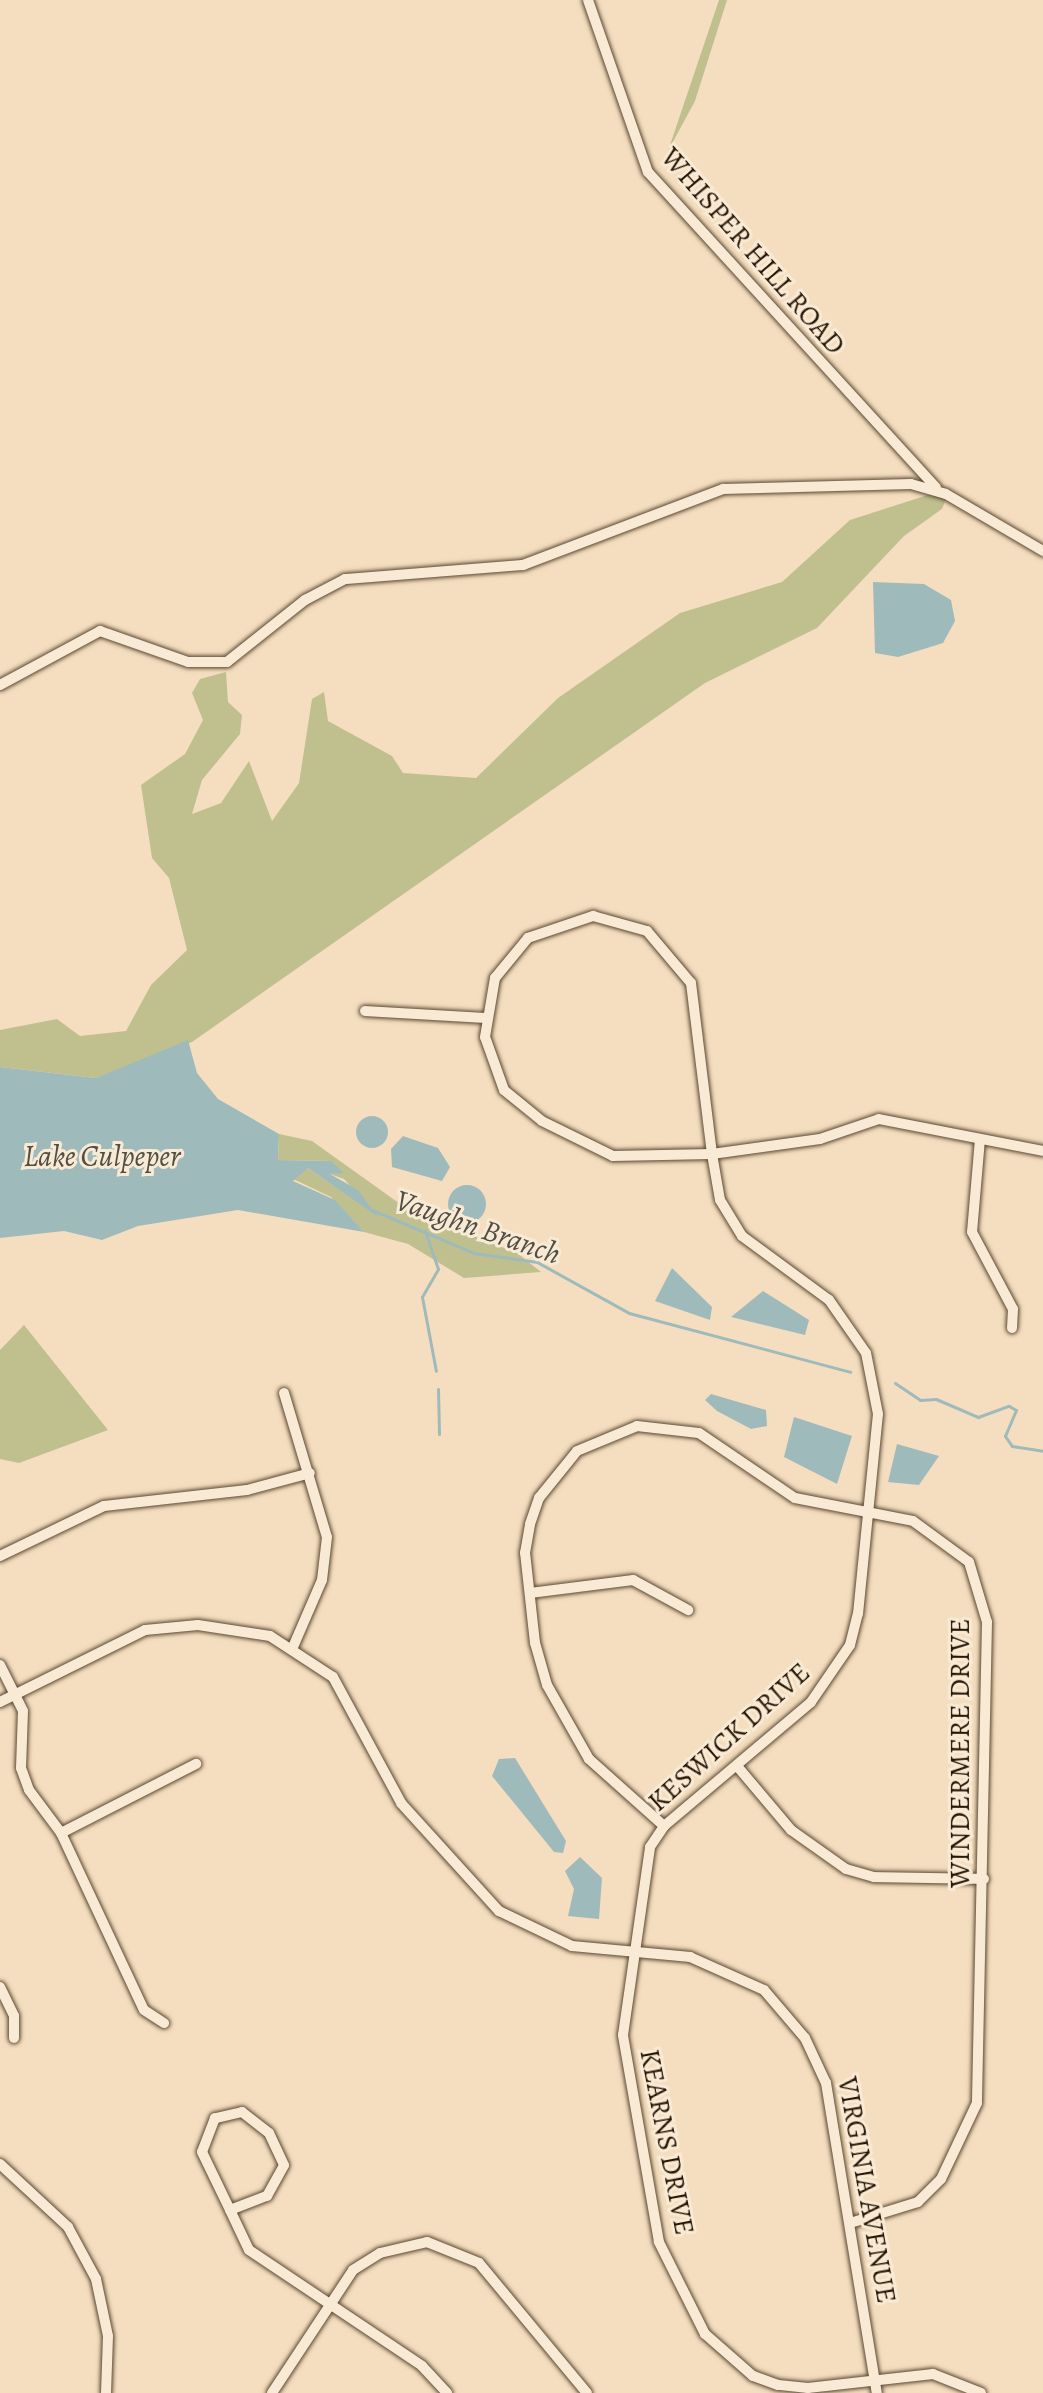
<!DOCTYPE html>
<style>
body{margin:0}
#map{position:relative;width:1043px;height:2393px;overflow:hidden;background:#f5debf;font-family:Alegreya,serif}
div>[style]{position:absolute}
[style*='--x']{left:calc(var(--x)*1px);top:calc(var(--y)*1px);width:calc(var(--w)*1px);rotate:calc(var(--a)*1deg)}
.green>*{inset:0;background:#c0c08f}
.water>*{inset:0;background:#9fbabb}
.round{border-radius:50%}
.stream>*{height:3px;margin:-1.5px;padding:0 1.5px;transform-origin:1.5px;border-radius:1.5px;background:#9fbabb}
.roads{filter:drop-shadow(0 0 2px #5a4832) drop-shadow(0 0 2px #5a4832)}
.minor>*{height:10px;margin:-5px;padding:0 5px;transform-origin:5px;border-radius:5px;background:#f8ead5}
span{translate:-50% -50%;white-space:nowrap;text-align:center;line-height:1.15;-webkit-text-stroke:6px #f8ead5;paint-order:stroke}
.street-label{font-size:28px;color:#271603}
.water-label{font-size:30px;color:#514f43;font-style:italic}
</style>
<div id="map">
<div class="green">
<div style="clip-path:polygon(719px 0,727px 0,695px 101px,668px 151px)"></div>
<div style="clip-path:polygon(934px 493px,946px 499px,942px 509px,904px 536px,817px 628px,705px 683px,192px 1042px,96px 1078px,0 1067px,0 1030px,57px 1019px,80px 1036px,126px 1031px,151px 985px,187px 950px,169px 878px,152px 858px,141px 785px,185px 754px,203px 720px,192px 693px,200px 679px,226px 672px,228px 702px,242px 715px,240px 734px,202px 780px,192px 814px,221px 803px,249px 761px,272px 821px,299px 783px,312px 699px,324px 692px,328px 721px,392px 756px,403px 773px,476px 778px,558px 698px,680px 613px,782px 582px,850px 520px)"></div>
<div style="clip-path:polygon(279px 1134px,312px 1141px,410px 1211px,517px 1253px,541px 1272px,464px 1278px,408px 1244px,364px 1232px,331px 1197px,291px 1178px,308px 1168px,376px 1215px,344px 1179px,330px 1174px,342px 1172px,332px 1161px,278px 1160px)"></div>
<div style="clip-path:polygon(24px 1325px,108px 1430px,19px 1463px,0 1459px,0 1350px)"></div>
</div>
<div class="water">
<div style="clip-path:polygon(873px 582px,924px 584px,951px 600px,955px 621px,943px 643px,898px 657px,875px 653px)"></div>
<div style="clip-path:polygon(188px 1040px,197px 1073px,218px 1099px,279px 1134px,278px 1160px,332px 1161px,344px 1173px,330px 1174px,358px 1190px,378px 1217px,308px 1168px,293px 1181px,335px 1200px,364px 1232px,238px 1210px,138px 1226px,102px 1240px,64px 1231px,0 1238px,0 1067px,96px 1078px)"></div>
<div class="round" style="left:356px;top:1116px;width:32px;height:32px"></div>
<div style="clip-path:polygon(403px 1136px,438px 1148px,450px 1167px,442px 1181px,392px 1167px,391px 1149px)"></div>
<div class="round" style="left:448px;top:1185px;width:38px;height:38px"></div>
<div style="clip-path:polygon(672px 1268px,712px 1307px,710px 1320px,655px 1301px)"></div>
<div style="clip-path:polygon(763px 1291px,809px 1320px,805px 1335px,731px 1317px)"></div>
<div style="clip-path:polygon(711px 1394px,766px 1410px,767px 1426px,751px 1429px,717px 1411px,705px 1400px)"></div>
<div style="clip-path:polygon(794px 1417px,852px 1436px,837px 1484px,784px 1457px)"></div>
<div style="clip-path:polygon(897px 1444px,939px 1456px,919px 1485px,888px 1482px)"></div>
<div style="clip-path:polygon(515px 1758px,566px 1841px,563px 1853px,554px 1852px,492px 1776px,499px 1759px)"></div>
<div style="clip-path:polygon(580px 1857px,602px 1878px,599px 1919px,568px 1916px,574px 1889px,565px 1871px)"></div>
</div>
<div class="stream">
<div style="--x:372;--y:1210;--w:111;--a:22.9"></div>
<div style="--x:474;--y:1253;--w:64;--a:8.1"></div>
<div style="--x:537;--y:1262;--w:105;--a:29"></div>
<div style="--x:629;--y:1313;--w:229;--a:14.9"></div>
<div style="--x:425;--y:1231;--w:40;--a:71.1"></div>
<div style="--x:438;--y:1269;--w:32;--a:120"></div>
<div style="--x:422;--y:1297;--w:75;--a:79.3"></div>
<div style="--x:895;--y:1383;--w:30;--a:34"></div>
<div style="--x:920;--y:1400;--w:16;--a:-4"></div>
<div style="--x:936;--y:1399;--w:46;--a:23.2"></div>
<div style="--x:978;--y:1417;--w:33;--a:-20"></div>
<div style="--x:1009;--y:1406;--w:8;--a:30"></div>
<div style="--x:1016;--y:1410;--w:28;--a:113"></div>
<div style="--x:1005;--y:1436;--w:12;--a:55"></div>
<div style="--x:1012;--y:1446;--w:31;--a:9"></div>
<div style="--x:438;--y:1389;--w:45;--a:88.7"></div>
</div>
<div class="roads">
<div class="minor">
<div style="--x:588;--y:0;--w:182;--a:70.8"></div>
<div style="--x:648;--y:172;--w:427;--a:47.6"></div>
<div style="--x:0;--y:685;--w:114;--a:-28.4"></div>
<div style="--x:100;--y:631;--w:93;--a:19.4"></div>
<div style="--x:188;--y:662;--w:39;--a:0"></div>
<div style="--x:227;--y:662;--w:100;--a:-38.5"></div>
<div style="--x:305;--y:600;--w:45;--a:-27.7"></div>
<div style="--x:345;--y:579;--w:179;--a:-4.5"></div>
<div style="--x:523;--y:565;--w:214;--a:-20.8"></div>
<div style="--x:723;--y:489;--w:188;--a:-1.5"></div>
<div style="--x:911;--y:484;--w:36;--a:16"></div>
<div style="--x:946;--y:494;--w:113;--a:30.4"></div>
<div style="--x:593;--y:916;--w:56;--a:15.5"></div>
<div style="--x:647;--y:931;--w:68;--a:49.8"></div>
<div style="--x:691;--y:983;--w:172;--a:83"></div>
<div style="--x:712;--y:1154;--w:99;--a:178.8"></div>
<div style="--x:613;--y:1156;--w:79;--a:-153.8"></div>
<div style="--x:542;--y:1121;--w:49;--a:-140.8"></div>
<div style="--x:504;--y:1090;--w:56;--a:-109.7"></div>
<div style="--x:485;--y:1037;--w:60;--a:-80.4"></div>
<div style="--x:495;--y:978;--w:52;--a:-50.5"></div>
<div style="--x:528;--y:938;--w:69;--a:-18.7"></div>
<div style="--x:365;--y:1011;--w:120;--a:3.3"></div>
<div style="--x:980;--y:1139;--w:93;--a:94.9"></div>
<div style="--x:972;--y:1232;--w:87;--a:62"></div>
<div style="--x:1013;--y:1309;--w:19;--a:93"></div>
<div style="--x:284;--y:1393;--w:150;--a:73.4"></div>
<div style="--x:327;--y:1537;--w:43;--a:96.6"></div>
<div style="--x:322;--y:1580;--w:73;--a:113.4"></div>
<div style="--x:0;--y:1556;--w:115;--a:-25.7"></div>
<div style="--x:104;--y:1506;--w:144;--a:-6.4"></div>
<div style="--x:247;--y:1490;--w:65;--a:-15.1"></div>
<div style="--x:530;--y:1593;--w:104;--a:-7.2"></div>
<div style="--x:633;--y:1580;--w:63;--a:28.6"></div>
<div style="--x:0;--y:1665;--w:51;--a:63.4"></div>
<div style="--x:23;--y:1711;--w:57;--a:92"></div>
<div style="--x:21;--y:1768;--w:23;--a:70"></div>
<div style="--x:29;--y:1790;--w:54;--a:53.3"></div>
<div style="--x:61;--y:1833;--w:195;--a:64.9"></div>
<div style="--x:144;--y:2010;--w:24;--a:33"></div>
<div style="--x:0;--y:1702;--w:162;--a:-26.4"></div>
<div style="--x:145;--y:1630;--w:53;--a:-5.4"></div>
<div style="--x:198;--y:1625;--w:73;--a:8.7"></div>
<div style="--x:270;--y:1636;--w:75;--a:33.1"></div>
<div style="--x:333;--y:1677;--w:143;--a:61.6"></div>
<div style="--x:401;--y:1803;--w:146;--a:47.8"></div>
<div style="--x:499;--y:1911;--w:81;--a:25.6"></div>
<div style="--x:572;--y:1946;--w:119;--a:5.3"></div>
<div style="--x:690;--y:1957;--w:81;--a:24"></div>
<div style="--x:764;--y:1990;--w:63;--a:49.5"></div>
<div style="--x:805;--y:2038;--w:50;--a:65"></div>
<div style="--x:826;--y:2083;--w:314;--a:80.7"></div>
<div style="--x:737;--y:1766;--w:84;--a:49.8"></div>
<div style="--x:791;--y:1830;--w:67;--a:35.3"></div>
<div style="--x:846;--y:1869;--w:29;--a:16"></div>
<div style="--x:874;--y:1877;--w:110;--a:1"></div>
<div style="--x:664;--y:1826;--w:101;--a:-138.2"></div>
<div style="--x:589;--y:1759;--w:85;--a:-119.6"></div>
<div style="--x:547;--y:1685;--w:44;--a:-105.9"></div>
<div style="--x:535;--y:1643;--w:91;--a:-96.3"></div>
<div style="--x:525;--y:1553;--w:29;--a:-80"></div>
<div style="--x:530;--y:1524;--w:28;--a:-71"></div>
<div style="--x:539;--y:1498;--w:60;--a:-51"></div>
<div style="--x:577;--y:1451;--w:65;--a:-22.6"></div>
<div style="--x:637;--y:1426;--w:62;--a:6.4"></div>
<div style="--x:699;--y:1433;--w:116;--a:34.1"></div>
<div style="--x:795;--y:1498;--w:120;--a:11"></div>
<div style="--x:913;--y:1521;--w:69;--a:36.2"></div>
<div style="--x:969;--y:1562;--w:63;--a:73.3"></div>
<div style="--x:987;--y:1622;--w:481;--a:91.2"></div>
<div style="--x:977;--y:2103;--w:84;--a:115.3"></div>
<div style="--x:941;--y:2179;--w:33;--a:135"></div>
<div style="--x:918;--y:2202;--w:71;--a:162.8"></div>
<div style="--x:61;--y:1833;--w:152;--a:-27.1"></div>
<div style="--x:0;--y:1987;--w:32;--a:64"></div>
<div style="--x:14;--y:2016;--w:22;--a:90"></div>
<div style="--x:0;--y:2164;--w:93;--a:42.8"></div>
<div style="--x:68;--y:2227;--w:59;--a:61.7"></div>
<div style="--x:96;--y:2279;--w:58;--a:78.1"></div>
<div style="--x:108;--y:2336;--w:57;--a:92"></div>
<div style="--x:230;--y:2210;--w:40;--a:-21"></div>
<div style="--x:267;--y:2196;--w:35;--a:-61"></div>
<div style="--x:284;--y:2165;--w:35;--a:-115"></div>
<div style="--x:269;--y:2133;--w:34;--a:-142"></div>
<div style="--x:242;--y:2112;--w:28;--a:167"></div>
<div style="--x:215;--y:2118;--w:36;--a:111"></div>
<div style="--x:202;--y:2152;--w:64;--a:64.2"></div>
<div style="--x:230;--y:2210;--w:44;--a:64.6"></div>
<div style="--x:249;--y:2250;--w:208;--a:33.8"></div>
<div style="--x:422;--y:2366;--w:37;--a:47"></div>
<div style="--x:272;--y:2393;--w:147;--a:-56.6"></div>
<div style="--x:353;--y:2270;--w:32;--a:-32"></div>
<div style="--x:380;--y:2253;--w:48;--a:-13.2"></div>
<div style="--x:427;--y:2242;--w:56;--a:22"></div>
<div style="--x:479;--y:2263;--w:169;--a:50.3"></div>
<div style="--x:981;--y:2393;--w:52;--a:-158.4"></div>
<div style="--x:933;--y:2374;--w:126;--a:173.6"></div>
<div style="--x:808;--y:2388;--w:30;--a:-174"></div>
<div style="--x:778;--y:2385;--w:27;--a:-160"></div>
<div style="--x:753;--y:2376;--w:64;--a:-138.8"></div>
<div style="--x:705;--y:2334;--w:103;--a:-116.6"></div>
<div style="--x:659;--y:2242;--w:210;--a:-99.9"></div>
<div style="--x:623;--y:2035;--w:190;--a:-81.8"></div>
<div style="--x:650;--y:1847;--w:25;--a:-56"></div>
<div style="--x:664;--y:1826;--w:192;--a:-40.1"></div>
<div style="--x:811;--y:1702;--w:69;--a:-55.6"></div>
<div style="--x:850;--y:1645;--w:32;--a:-76"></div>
<div style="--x:858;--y:1614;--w:201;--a:-84.3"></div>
<div style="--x:878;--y:1414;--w:62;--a:-101.1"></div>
<div style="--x:866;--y:1353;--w:65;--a:-124.9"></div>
<div style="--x:829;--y:1300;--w:108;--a:-143.7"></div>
<div style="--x:742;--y:1236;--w:42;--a:-121.4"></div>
<div style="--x:720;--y:1200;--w:47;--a:-99.9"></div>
<div style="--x:712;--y:1154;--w:109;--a:-7.9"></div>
<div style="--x:820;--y:1139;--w:62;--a:-18.7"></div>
<div style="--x:879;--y:1119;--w:167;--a:11"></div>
</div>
</div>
<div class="street-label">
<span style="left:753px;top:251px;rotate:49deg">WHISPER HILL ROAD</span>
<span style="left:729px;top:1737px;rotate:-42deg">KESWICK DRIVE</span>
<span style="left:960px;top:1753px;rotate:-90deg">WINDERMERE DRIVE</span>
<span style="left:667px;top:2142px;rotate:79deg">KEARNS DRIVE</span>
<span style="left:867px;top:2190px;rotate:80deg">VIRGINIA AVENUE</span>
</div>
<div class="water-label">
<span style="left:102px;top:1156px">Lake Culpeper</span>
<span style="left:478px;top:1227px;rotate:19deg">Vaughn Branch</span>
</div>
</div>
